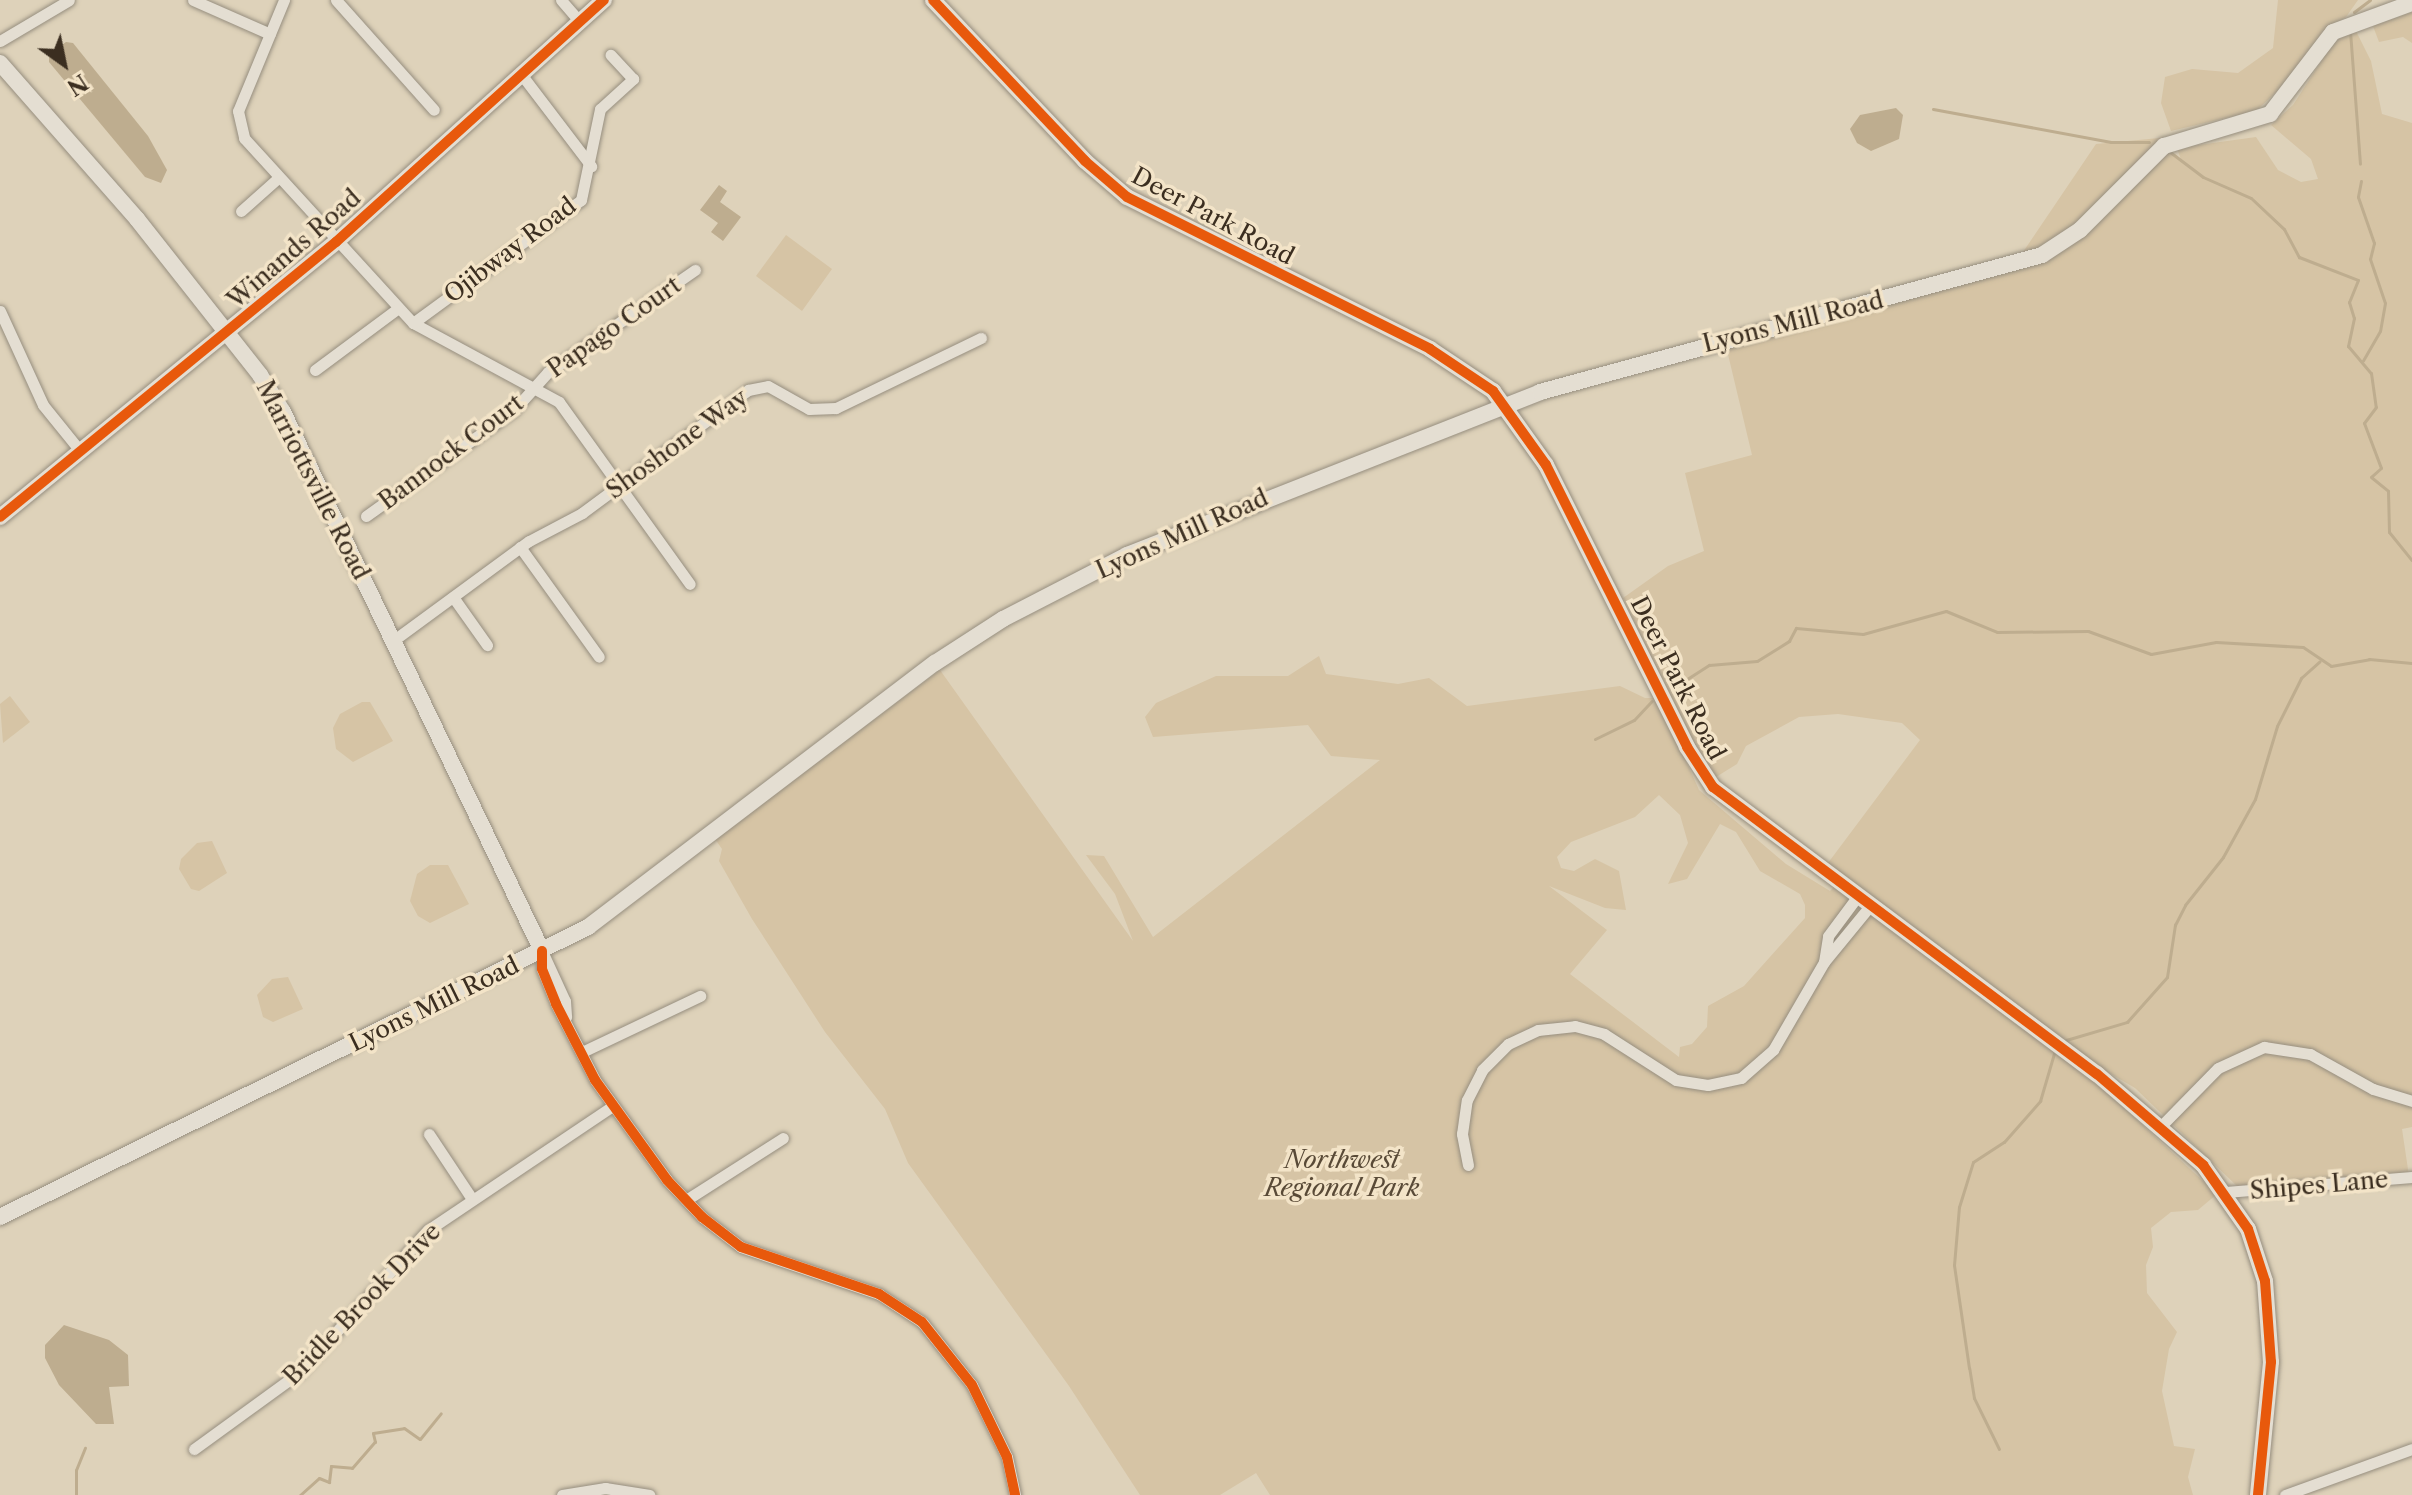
<!DOCTYPE html>
<style>
body{margin:0}
#map{position:relative;width:2412px;height:1495px;overflow:hidden;background:#ded2ba;font-family:"Libre Caslon Text",serif}
div>[style]{position:absolute}
[style*='--x']{left:calc(var(--x)*1px);top:calc(var(--y)*1px);width:calc(var(--w)*1px);rotate:calc(var(--a)*1deg)}
.green>*{inset:0;background:#d6c4a5}
.water>*{inset:0;background:#bead8f}
.stream>*{height:3px;margin:-1.5px;padding:0 1.5px;transform-origin:1.5px;border-radius:1.5px;background:#bead8f}
.roads{filter:drop-shadow(0 0 2px #968e7f) drop-shadow(0 0 2px #968e7f)}
.street>*{height:11px;margin:-5.5px;padding:0 5.5px;transform-origin:5.5px;border-radius:5.5px;background:#e4ded2}
.secondary>*{height:16px;margin:-8px;padding:0 8px;transform-origin:8px;border-radius:8px;background:#e4ded2}
.cycleway>*{height:10px;margin:-5px;padding:0 5px;transform-origin:5px;border-radius:5px;background:#e8590c}
span{translate:-50% -50%;white-space:nowrap;text-align:center;line-height:1.15;-webkit-text-stroke:7px #f3e4c8;paint-order:stroke}
.street-label{font-size:24px;color:#3b2e20}
.park-label{font-size:24px;color:#594a37;font-style:italic}
.north{position:absolute;left:24px;top:24px;width:80px;height:80px;-webkit-text-stroke:6px #f3e4c8;paint-order:stroke;rotate:147deg;font-size:22px;font-weight:700;line-height:32px;text-align:center;color:#3b2e20}
.north::after{content:'';display:block;margin:auto;width:28px;height:36px;background:#3b2e20;clip-path:polygon(50% 0,100% 100%,50% 72%,0 100%)}
</style>
<div id="map">
<div class="green">
<div style="clip-path:polygon(2278px 0,2358px 0,2346px 17px,2322px 32px,2290px 79px,2256px 111px,2171px 131px,2161px 103px,2165px 77px,2192px 69px,2238px 73px,2273px 48px)"></div>
<div style="clip-path:polygon(2412px 12px,2412px 43px,2403px 37px,2379px 42px,2373px 26px)"></div>
<div style="clip-path:polygon(evenodd,2355px 29px,2371px 61px,2382px 114px,2412px 123px,2412px 1127px,2402px 1129px,2409px 1176px,2237px 1186px,2135px 1088px,2089px 1061px,2094px 1080px,2217px 1194px,2198px 1210px,2171px 1212px,2151px 1228px,2153px 1247px,2146px 1265px,2147px 1293px,2177px 1332px,2169px 1349px,2162px 1391px,2174px 1446px,2195px 1449px,2188px 1477px,2193px 1495px,1270px 1495px,1256px 1473px,1220px 1495px,1140px 1495px,1069px 1386px,908px 1163px,885px 1109px,825px 1032px,752px 919px,719px 861px,722px 849px,715px 839px,940px 670px,1133px 941px,1115px 894px,1086px 855px,1104px 856px,1153px 937px,1380px 760px,1331px 756px,1308px 725px,1153px 737px,1145px 717px,1156px 703px,1216px 676px,1288px 676px,1319px 656px,1326px 674px,1398px 684px,1429px 678px,1467px 706px,1620px 686px,1645px 698px,1658px 698px,1699px 790px,1786px 864px,1830px 891px,1841px 879px,1825px 867px,1920px 740px,1902px 723px,1838px 714px,1799px 717px,1746px 746px,1737px 764px,1716px 777px,1686px 731px,1623px 598px,1668px 566px,1704px 551px,1685px 473px,1752px 455px,1726px 346px,2053px 257px,2086px 234px,2157px 157px,2170px 152px,2181px 160px,2177px 148px,2256px 137px,2278px 170px,2301px 182px,2318px 179px,2311px 159px,2271px 125px,2293px 105px,2333px 43px,2355px 29px,1659px 795px,1680px 815px,1688px 843px,1668px 884px,1687px 879px,1720px 824px,1736px 832px,1760px 871px,1800px 894px,1805px 905px,1805px 918px,1744px 986px,1708px 1006px,1707px 1027px,1692px 1044px,1680px 1047px,1679px 1057px,1570px 974px,1607px 930px,1549px 886px,1605px 908px,1626px 910px,1619px 871px,1595px 859px,1574px 871px,1561px 868px,1557px 857px,1571px 842px,1635px 817px,1659px 795px)"></div>
<div style="clip-path:polygon(2170px 137px,2141px 158px,2066px 235px,2019px 258px,2096px 144px)"></div>
<div style="clip-path:polygon(786px 235px,832px 269px,802px 311px,756px 276px)"></div>
<div style="clip-path:polygon(10px 696px,30px 722px,3px 743px,0 704px)"></div>
<div style="clip-path:polygon(362px 702px,370px 702px,393px 741px,353px 762px,336px 749px,333px 728px,340px 714px)"></div>
<div style="clip-path:polygon(212px 841px,227px 873px,199px 891px,191px 889px,179px 869px,181px 859px,197px 843px)"></div>
<div style="clip-path:polygon(430px 865px,448px 865px,469px 904px,430px 923px,418px 916px,410px 901px,417px 874px)"></div>
<div style="clip-path:polygon(288px 977px,303px 1009px,273px 1022px,263px 1017px,257px 995px,272px 979px)"></div>
</div>
<div class="water">
<div style="clip-path:polygon(66px 42px,73px 43px,148px 136px,167px 170px,161px 183px,145px 177px,49px 62px,49px 54px)"></div>
<div style="clip-path:polygon(1896px 108px,1903px 115px,1899px 139px,1871px 151px,1857px 143px,1850px 129px,1860px 115px)"></div>
<div style="clip-path:polygon(719px 185px,727px 191px,720px 202px,741px 217px,723px 241px,711px 232px,718px 223px,700px 210px)"></div>
<div style="clip-path:polygon(64px 1325px,109px 1340px,128px 1355px,129px 1386px,109px 1387px,114px 1424px,96px 1424px,59px 1385px,45px 1358px,45px 1345px)"></div>
</div>
<div class="stream">
<div style="--x:2354;--y:12;--w:20;--a:-37"></div>
<div style="--x:2350;--y:31;--w:133;--a:85.7"></div>
<div style="--x:1933;--y:109;--w:181;--a:10.5"></div>
<div style="--x:2111;--y:142;--w:38;--a:0"></div>
<div style="--x:2170;--y:152;--w:41;--a:37.1"></div>
<div style="--x:2203;--y:177;--w:52;--a:23.6"></div>
<div style="--x:2251;--y:198;--w:45;--a:43.2"></div>
<div style="--x:2284;--y:229;--w:32;--a:62"></div>
<div style="--x:2299;--y:257;--w:63;--a:21.3"></div>
<div style="--x:2358;--y:280;--w:24;--a:112"></div>
<div style="--x:2349;--y:302;--w:17;--a:73"></div>
<div style="--x:2354;--y:318;--w:29;--a:102"></div>
<div style="--x:2348;--y:346;--w:35;--a:50"></div>
<div style="--x:2371;--y:373;--w:34;--a:82"></div>
<div style="--x:2376;--y:407;--w:20;--a:127"></div>
<div style="--x:2364;--y:423;--w:48;--a:69.3"></div>
<div style="--x:2381;--y:468;--w:13;--a:138"></div>
<div style="--x:2371;--y:477;--w:22;--a:39"></div>
<div style="--x:2388;--y:491;--w:41;--a:88.6"></div>
<div style="--x:2389;--y:532;--w:36;--a:51"></div>
<div style="--x:2361;--y:181;--w:16;--a:101"></div>
<div style="--x:2358;--y:197;--w:49;--a:70.8"></div>
<div style="--x:2374;--y:243;--w:16;--a:104"></div>
<div style="--x:2370;--y:259;--w:46;--a:71.2"></div>
<div style="--x:2385;--y:303;--w:28;--a:100"></div>
<div style="--x:2380;--y:331;--w:34;--a:120"></div>
<div style="--x:1673;--y:688;--w:43;--a:-32.6"></div>
<div style="--x:1709;--y:665;--w:48;--a:-4.8"></div>
<div style="--x:1757;--y:661;--w:38;--a:-32"></div>
<div style="--x:1789;--y:641;--w:15;--a:-62"></div>
<div style="--x:1796;--y:628;--w:67;--a:5.1"></div>
<div style="--x:1863;--y:634;--w:86;--a:-15.5"></div>
<div style="--x:1946;--y:611;--w:55;--a:22.4"></div>
<div style="--x:1997;--y:632;--w:91;--a:-0.6"></div>
<div style="--x:2088;--y:631;--w:67;--a:20.1"></div>
<div style="--x:2151;--y:654;--w:66;--a:-10.5"></div>
<div style="--x:2216;--y:642;--w:87;--a:3.3"></div>
<div style="--x:2303;--y:647;--w:34;--a:34"></div>
<div style="--x:2331;--y:666;--w:39;--a:-10"></div>
<div style="--x:2369;--y:659;--w:43;--a:5.3"></div>
<div style="--x:1595;--y:739;--w:43;--a:-26"></div>
<div style="--x:1634;--y:720;--w:26;--a:-47"></div>
<div style="--x:2066;--y:1040;--w:64;--a:-16.4"></div>
<div style="--x:2127;--y:1022;--w:60;--a:-48.4"></div>
<div style="--x:2167;--y:977;--w:53;--a:-81.3"></div>
<div style="--x:2175;--y:925;--w:22;--a:-63"></div>
<div style="--x:2185;--y:905;--w:61;--a:-51.6"></div>
<div style="--x:2223;--y:857;--w:66;--a:-61.1"></div>
<div style="--x:2255;--y:799;--w:76;--a:-73.2"></div>
<div style="--x:2277;--y:726;--w:54;--a:-63.4"></div>
<div style="--x:2301;--y:678;--w:25;--a:-42"></div>
<div style="--x:1999;--y:1449;--w:57;--a:-116.1"></div>
<div style="--x:1974;--y:1398;--w:30;--a:-99"></div>
<div style="--x:1969;--y:1368;--w:104;--a:-98.3"></div>
<div style="--x:1954;--y:1265;--w:58;--a:-85.1"></div>
<div style="--x:1959;--y:1207;--w:47;--a:-72.7"></div>
<div style="--x:1973;--y:1162;--w:37;--a:-33"></div>
<div style="--x:2004;--y:1142;--w:55;--a:-48.7"></div>
<div style="--x:2040;--y:1101;--w:53;--a:-73.6"></div>
<div style="--x:76;--y:1495;--w:25;--a:-90"></div>
<div style="--x:76;--y:1470;--w:24;--a:-68"></div>
<div style="--x:300;--y:1495;--w:25;--a:-42"></div>
<div style="--x:319;--y:1478;--w:11;--a:22"></div>
<div style="--x:329;--y:1482;--w:16;--a:-83"></div>
<div style="--x:331;--y:1466;--w:21;--a:5"></div>
<div style="--x:352;--y:1468;--w:35;--a:-49"></div>
<div style="--x:375;--y:1442;--w:9;--a:-103"></div>
<div style="--x:373;--y:1433;--w:31;--a:-9"></div>
<div style="--x:404;--y:1428;--w:19;--a:35"></div>
<div style="--x:420;--y:1439;--w:33;--a:-51"></div>
</div>
<div class="roads">
<div class="street">
<div style="--x:193;--y:0;--w:84;--a:23.8"></div>
<div style="--x:284;--y:0;--w:120;--a:112.5"></div>
<div style="--x:238;--y:111;--w:28;--a:77"></div>
<div style="--x:244;--y:138;--w:251;--a:47.6"></div>
<div style="--x:413;--y:323;--w:166;--a:28.4"></div>
<div style="--x:559;--y:402;--w:224;--a:54.3"></div>
<div style="--x:336;--y:0;--w:147;--a:48.3"></div>
<div style="--x:561;--y:0;--w:29;--a:49"></div>
<div style="--x:0;--y:41;--w:80;--a:-30.7"></div>
<div style="--x:521;--y:74;--w:116;--a:52.7"></div>
<div style="--x:241;--y:211;--w:50;--a:-41.7"></div>
<div style="--x:0;--y:311;--w:103;--a:65.4"></div>
<div style="--x:43;--y:405;--w:60;--a:51"></div>
<div style="--x:413;--y:323;--w:208;--a:-36.2"></div>
<div style="--x:581;--y:200;--w:93;--a:-78.2"></div>
<div style="--x:600;--y:109;--w:45;--a:-42.3"></div>
<div style="--x:633;--y:79;--w:33;--a:-133"></div>
<div style="--x:315;--y:370;--w:102;--a:-36.6"></div>
<div style="--x:366;--y:516;--w:182;--a:-35.6"></div>
<div style="--x:514;--y:410;--w:51;--a:-48.2"></div>
<div style="--x:548;--y:372;--w:179;--a:-34.8"></div>
<div style="--x:520;--y:547;--w:135;--a:54.3"></div>
<div style="--x:453;--y:597;--w:59;--a:54.7"></div>
<div style="--x:394;--y:640;--w:167;--a:-36.3"></div>
<div style="--x:529;--y:541;--w:60;--a:-27.8"></div>
<div style="--x:582;--y:513;--w:207;--a:-36.5"></div>
<div style="--x:748;--y:390;--w:20;--a:-11"></div>
<div style="--x:768;--y:386;--w:47;--a:29.3"></div>
<div style="--x:809;--y:409;--w:27;--a:-2"></div>
<div style="--x:836;--y:408;--w:161;--a:-25.8"></div>
<div style="--x:542;--y:951;--w:18;--a:90"></div>
<div style="--x:542;--y:969;--w:38;--a:68"></div>
<div style="--x:556;--y:1004;--w:85;--a:62.8"></div>
<div style="--x:595;--y:1080;--w:123;--a:54.2"></div>
<div style="--x:667;--y:1180;--w:51;--a:46.6"></div>
<div style="--x:702;--y:1217;--w:49;--a:37.6"></div>
<div style="--x:741;--y:1247;--w:146;--a:18.8"></div>
<div style="--x:879;--y:1294;--w:51;--a:33.1"></div>
<div style="--x:922;--y:1322;--w:80;--a:51.6"></div>
<div style="--x:972;--y:1385;--w:80;--a:64.1"></div>
<div style="--x:1007;--y:1457;--w:39;--a:78"></div>
<div style="--x:542;--y:951;--w:55;--a:65.3"></div>
<div style="--x:565;--y:1001;--w:16;--a:86"></div>
<div style="--x:1824;--y:962;--w:26;--a:-81"></div>
<div style="--x:1828;--y:936;--w:49;--a:-53.4"></div>
<div style="--x:582;--y:1052;--w:131;--a:-25.4"></div>
<div style="--x:2161;--y:1126;--w:81;--a:-45.5"></div>
<div style="--x:2218;--y:1068;--w:51;--a:-24.5"></div>
<div style="--x:2264;--y:1047;--w:47;--a:8.7"></div>
<div style="--x:2310;--y:1054;--w:72;--a:29.1"></div>
<div style="--x:2373;--y:1089;--w:41;--a:17.1"></div>
<div style="--x:429;--y:1134;--w:78;--a:56.5"></div>
<div style="--x:1468;--y:1165;--w:32;--a:-101"></div>
<div style="--x:1462;--y:1134;--w:34;--a:-82"></div>
<div style="--x:1467;--y:1100;--w:34;--a:-63"></div>
<div style="--x:1482;--y:1070;--w:37;--a:-45"></div>
<div style="--x:1508;--y:1044;--w:33;--a:-25"></div>
<div style="--x:1538;--y:1030;--w:37;--a:-6"></div>
<div style="--x:1575;--y:1026;--w:30;--a:15"></div>
<div style="--x:1604;--y:1034;--w:85;--a:32.6"></div>
<div style="--x:1676;--y:1080;--w:32;--a:9"></div>
<div style="--x:1708;--y:1085;--w:34;--a:-12"></div>
<div style="--x:1741;--y:1078;--w:43;--a:-41.2"></div>
<div style="--x:1773;--y:1050;--w:102;--a:-59.9"></div>
<div style="--x:1824;--y:962;--w:72;--a:-50.6"></div>
<div style="--x:2225;--y:1192;--w:188;--a:-4.6"></div>
<div style="--x:686;--y:1200;--w:115;--a:-32.6"></div>
<div style="--x:194;--y:1449;--w:131;--a:-36"></div>
<div style="--x:300;--y:1372;--w:191;--a:-48"></div>
<div style="--x:428;--y:1230;--w:220;--a:-33.9"></div>
<div style="--x:562;--y:1495;--w:44;--a:-9.2"></div>
<div style="--x:605;--y:1488;--w:45;--a:9"></div>
<div style="--x:2285;--y:1495;--w:135;--a:-19.9"></div>
</div>
<div class="secondary">
<div style="--x:933;--y:0;--w:221;--a:46.6"></div>
<div style="--x:1085;--y:161;--w:55;--a:40.6"></div>
<div style="--x:1127;--y:197;--w:339;--a:26.6"></div>
<div style="--x:1430;--y:349;--w:76;--a:33.7"></div>
<div style="--x:1493;--y:391;--w:91;--a:54.4"></div>
<div style="--x:1546;--y:465;--w:315;--a:63.4"></div>
<div style="--x:1687;--y:747;--w:48;--a:57"></div>
<div style="--x:1713;--y:787;--w:479;--a:36.8"></div>
<div style="--x:2097;--y:1074;--w:140;--a:40.6"></div>
<div style="--x:2203;--y:1165;--w:78;--a:54.9"></div>
<div style="--x:2248;--y:1229;--w:55;--a:71.9"></div>
<div style="--x:2265;--y:1281;--w:81;--a:85.8"></div>
<div style="--x:2271;--y:1362;--w:134;--a:95.6"></div>
<div style="--x:0;--y:63;--w:208;--a:48.7"></div>
<div style="--x:137;--y:219;--w:199;--a:51.7"></div>
<div style="--x:260;--y:375;--w:44;--a:58.1"></div>
<div style="--x:283;--y:412;--w:598;--a:64.33"></div>
<div style="--x:0;--y:517;--w:434;--a:-39.3"></div>
<div style="--x:336;--y:242;--w:361;--a:-42.1"></div>
<div style="--x:0;--y:1217;--w:656;--a:-26.25"></div>
<div style="--x:588;--y:927;--w:436;--a:-37.3"></div>
<div style="--x:935;--y:663;--w:81;--a:-32.9"></div>
<div style="--x:1003;--y:619;--w:140;--a:-27.3"></div>
<div style="--x:1127;--y:555;--w:444;--a:-21.5"></div>
<div style="--x:1540;--y:392;--w:520;--a:-15.26"></div>
<div style="--x:2042;--y:255;--w:45;--a:-33.3"></div>
<div style="--x:2080;--y:230;--w:119;--a:-45"></div>
<div style="--x:2164;--y:146;--w:111;--a:-16.8"></div>
<div style="--x:2270;--y:114;--w:103;--a:-52.5"></div>
<div style="--x:2333;--y:32;--w:84;--a:-20.2"></div>
</div>
</div>
<div class="cycleway">
<div style="--x:933;--y:0;--w:221;--a:46.6"></div>
<div style="--x:1085;--y:161;--w:55;--a:40.6"></div>
<div style="--x:1127;--y:197;--w:339;--a:26.6"></div>
<div style="--x:1430;--y:349;--w:76;--a:33.7"></div>
<div style="--x:1493;--y:391;--w:91;--a:54.4"></div>
<div style="--x:1546;--y:465;--w:315;--a:63.4"></div>
<div style="--x:1687;--y:747;--w:48;--a:57"></div>
<div style="--x:1713;--y:787;--w:479;--a:36.8"></div>
<div style="--x:2097;--y:1074;--w:140;--a:40.6"></div>
<div style="--x:2203;--y:1165;--w:78;--a:54.9"></div>
<div style="--x:2248;--y:1229;--w:55;--a:71.9"></div>
<div style="--x:2265;--y:1281;--w:81;--a:85.8"></div>
<div style="--x:2271;--y:1362;--w:134;--a:95.6"></div>
<div style="--x:0;--y:517;--w:434;--a:-39.3"></div>
<div style="--x:336;--y:242;--w:361;--a:-42.1"></div>
<div style="--x:542;--y:951;--w:18;--a:90"></div>
<div style="--x:542;--y:969;--w:38;--a:68"></div>
<div style="--x:556;--y:1004;--w:85;--a:62.8"></div>
<div style="--x:595;--y:1080;--w:123;--a:54.2"></div>
<div style="--x:667;--y:1180;--w:51;--a:46.6"></div>
<div style="--x:702;--y:1217;--w:49;--a:37.6"></div>
<div style="--x:741;--y:1247;--w:146;--a:18.8"></div>
<div style="--x:879;--y:1294;--w:51;--a:33.1"></div>
<div style="--x:922;--y:1322;--w:80;--a:51.6"></div>
<div style="--x:972;--y:1385;--w:80;--a:64.1"></div>
<div style="--x:1007;--y:1457;--w:39;--a:78"></div>
</div>
<div class="street-label">
<span style="left:1213px;top:216px;rotate:28deg">Deer Park Road</span>
<span style="left:294px;top:249px;rotate:-41deg">Winands Road</span>
<span style="left:510px;top:250px;rotate:-37deg">Ojibway Road</span>
<span style="left:1793px;top:322px;rotate:-14deg">Lyons Mill Road</span>
<span style="left:614px;top:327px;rotate:-35deg">Papago Court</span>
<span style="left:677px;top:444px;rotate:-36deg">Shoshone Way</span>
<span style="left:451px;top:452px;rotate:-37deg">Bannock Court</span>
<span style="left:313px;top:480px;rotate:63deg">Marriottsville Road</span>
<span style="left:1182px;top:534px;rotate:-24deg">Lyons Mill Road</span>
<span style="left:1678px;top:678px;rotate:63deg">Deer Park Road</span>
<span style="left:434px;top:1004px;rotate:-26deg">Lyons Mill Road</span>
<span style="left:2319px;top:1185px;rotate:-5deg">Shipes Lane</span>
<span style="left:362px;top:1304px;rotate:-46deg">Bridle Brook Drive</span>
</div>
<div class="park-label">
<span style="left:1342px;top:1174px">Northwest<br>Regional Park</span>
</div>
<div class="north">N</div>
</div>
